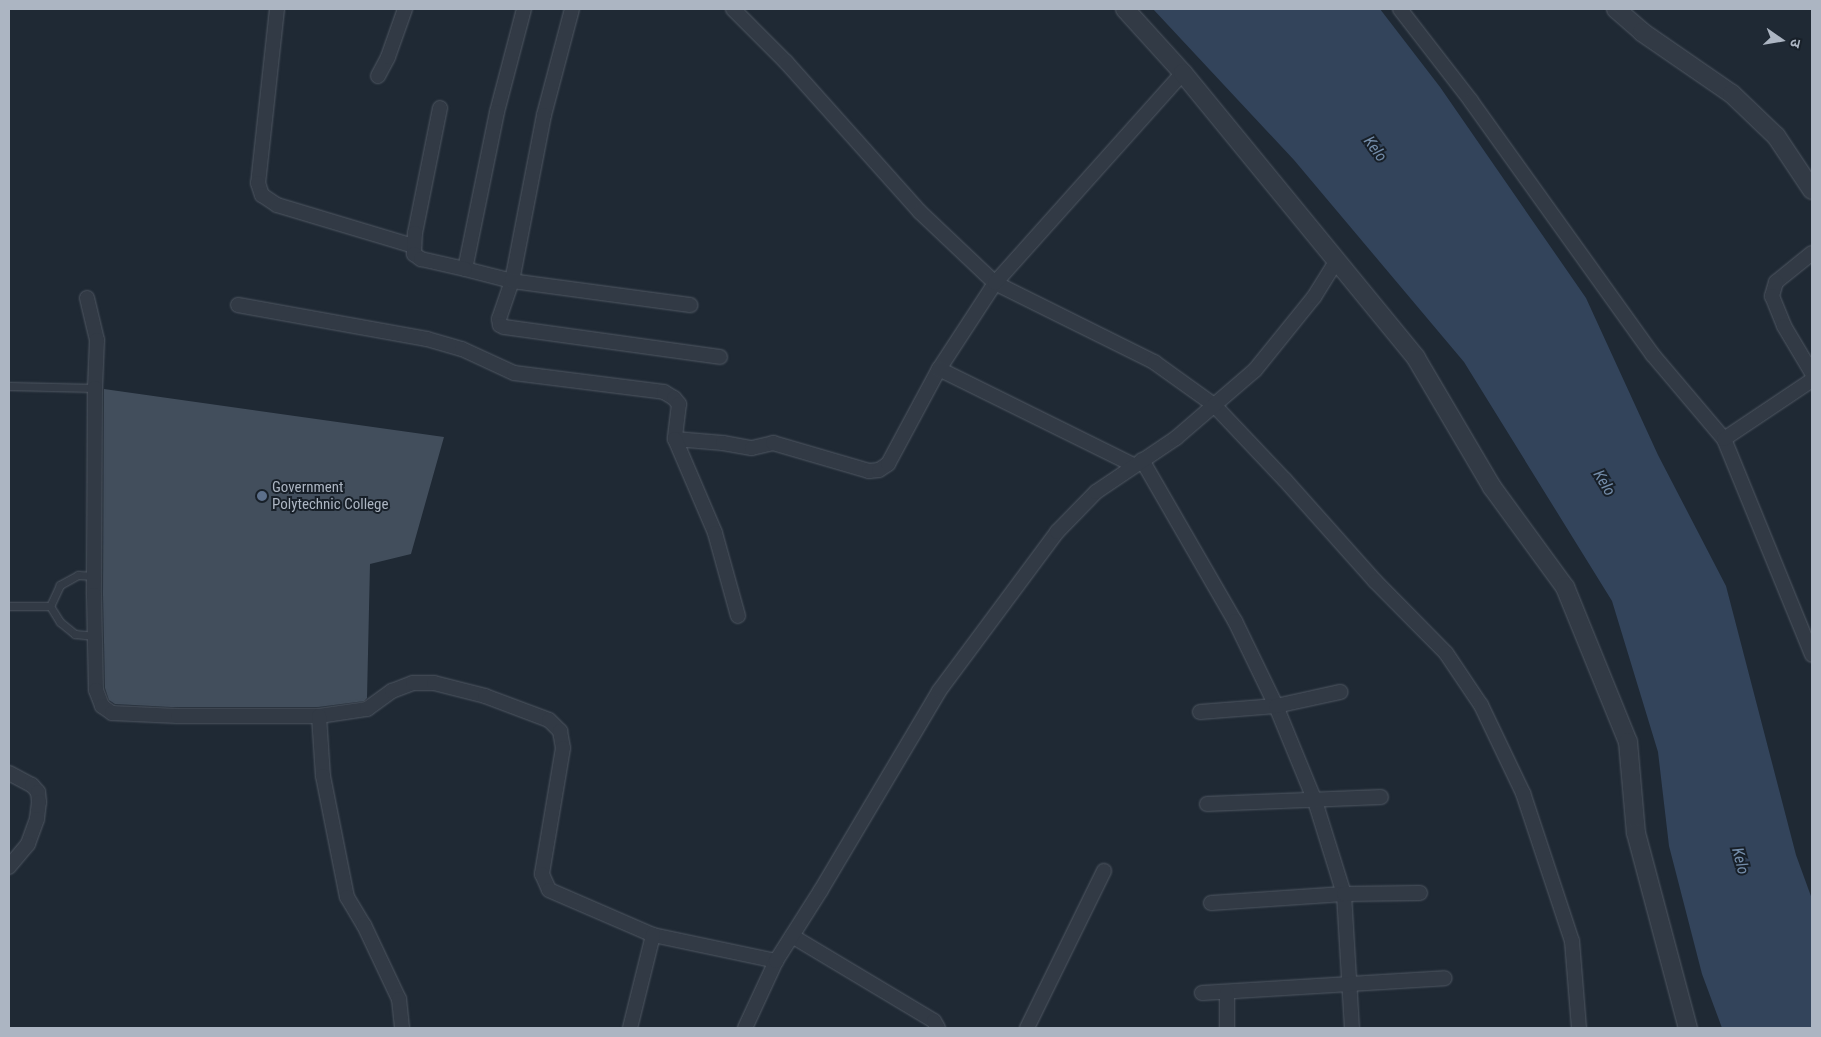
<!DOCTYPE html>
<meta charset="utf-8">
<style>
body{margin:0}
#map{position:relative;width:1821px;height:1037px;overflow:hidden;background:#1f2934;font-family:"Roboto Condensed","Noto Sans Devanagari",sans-serif}
div>[style]{position:absolute}
[style*='--x']{left:calc(var(--x)*1px);top:calc(var(--y)*1px);width:calc(var(--w)*1px);rotate:calc(var(--a)*1deg)}
.water>*{inset:0;background:#33445b}
.building>*{inset:0;background:#424e5c}
.roads{filter:drop-shadow(0 0 1px #505863) drop-shadow(0 0 1px #505863)}
.service>*{height:7px;margin:-3.5px;padding:0 3.5px;transform-origin:3.5px;border-radius:3.5px;background:#323a45}
.minor>*{height:14px;margin:-7px;padding:0 7px;transform-origin:7px;border-radius:7px;background:#323a45}
.tertiary>*{height:18px;margin:-9px;padding:0 9px;transform-origin:9px;border-radius:9px;background:#323a45}
.dots>*{width:14px;height:14px;translate:-50% -50%;box-sizing:border-box;border:2px solid #182029;border-radius:50%}
span{translate:-50% -50%;white-space:nowrap;text-align:center;line-height:1.15;-webkit-text-stroke:4px #182029;paint-order:stroke}
.poi-label{font-size:15px;color:#acb5c2}
.left{translate:0 -50%;text-align:left}
.water-label{font-size:16px;color:#748daa;font-style:italic}
.frame{position:absolute;inset:0;border:10px solid #acb5c2;pointer-events:none}
.north{position:absolute;left:1756px;top:15px;width:50px;height:50px;-webkit-text-stroke:4px #182029;paint-order:stroke;rotate:103deg;font-size:14px;font-weight:700;line-height:20px;text-align:center;color:#acb5c2}
.north::after{content:'';display:block;margin:auto;width:18px;height:22px;background:#acb5c2;clip-path:polygon(50% 0,100% 100%,50% 72%,0 100%)}
</style>
<div id="map">
<div class="water">
<div style="clip-path:polygon(1153px 9px,1380px 9px,1440px 87px,1586px 298px,1658px 455px,1726px 586px,1796px 855px,1812px 899px,1812px 1028px,1722px 1028px,1702px 974px,1669px 846px,1658px 752px,1612px 601px,1464px 362px,1294px 160px)"></div>
</div>
<div class="building">
<div style="clip-path:polygon(104px 389px,444px 437px,411px 554px,370px 564px,367px 698px,364px 701px,318px 707px,171px 707px,115px 704px,109px 700px,105px 688px,103px 595px)"></div>
</div>
<div class="roads">
<div class="service">
<div style="--x:9;--y:386;--w:86;--a:1.3"></div>
<div style="--x:94;--y:576;--w:16;--a:-176"></div>
<div style="--x:78;--y:575;--w:21;--a:151"></div>
<div style="--x:60;--y:585;--w:23;--a:115"></div>
<div style="--x:50;--y:606;--w:19;--a:58"></div>
<div style="--x:60;--y:622;--w:19;--a:39"></div>
<div style="--x:75;--y:634;--w:20;--a:6"></div>
<div style="--x:9;--y:606;--w:41;--a:0"></div>
</div>
<div class="minor">
<div style="--x:277;--y:9;--w:175;--a:96.2"></div>
<div style="--x:258;--y:183;--w:13;--a:72"></div>
<div style="--x:262;--y:195;--w:18;--a:34"></div>
<div style="--x:277;--y:205;--w:143;--a:16.7"></div>
<div style="--x:524;--y:9;--w:106;--a:104.7"></div>
<div style="--x:497;--y:112;--w:160;--a:101.5"></div>
<div style="--x:465;--y:269;--w:49;--a:14.3"></div>
<div style="--x:512;--y:281;--w:40;--a:108.9"></div>
<div style="--x:499;--y:319;--w:6;--a:81"></div>
<div style="--x:500;--y:325;--w:4;--a:27"></div>
<div style="--x:504;--y:327;--w:218;--a:7.9"></div>
<div style="--x:572;--y:9;--w:110;--a:104.8"></div>
<div style="--x:544;--y:115;--w:169;--a:100.9"></div>
<div style="--x:512;--y:281;--w:180;--a:7.7"></div>
<div style="--x:733;--y:9;--w:75;--a:45"></div>
<div style="--x:786;--y:62;--w:201;--a:48.2"></div>
<div style="--x:920;--y:212;--w:103;--a:43.4"></div>
<div style="--x:995;--y:283;--w:178;--a:26.4"></div>
<div style="--x:1154;--y:362;--w:74;--a:35.6"></div>
<div style="--x:1214;--y:405;--w:103;--a:46.6"></div>
<div style="--x:1285;--y:480;--w:135;--a:48.3"></div>
<div style="--x:1375;--y:581;--w:101;--a:45.4"></div>
<div style="--x:1446;--y:653;--w:63;--a:56.1"></div>
<div style="--x:1481;--y:705;--w:98;--a:64.5"></div>
<div style="--x:1523;--y:793;--w:156;--a:71.7"></div>
<div style="--x:1572;--y:941;--w:87;--a:85.4"></div>
<div style="--x:1400;--y:9;--w:116;--a:52.3"></div>
<div style="--x:1471;--y:101;--w:312;--a:54.4"></div>
<div style="--x:1653;--y:355;--w:110;--a:49.8"></div>
<div style="--x:1724;--y:439;--w:233;--a:67.8"></div>
<div style="--x:378;--y:76;--w:21;--a:-62"></div>
<div style="--x:388;--y:57;--w:51;--a:-70.5"></div>
<div style="--x:440;--y:108;--w:127;--a:101.3"></div>
<div style="--x:415;--y:233;--w:21;--a:93"></div>
<div style="--x:414;--y:254;--w:9;--a:36"></div>
<div style="--x:421;--y:259;--w:45;--a:12.8"></div>
<div style="--x:1812;--y:253;--w:46;--a:141.1"></div>
<div style="--x:1776;--y:282;--w:15;--a:106"></div>
<div style="--x:1772;--y:296;--w:32;--a:68"></div>
<div style="--x:1784;--y:326;--w:55;--a:59.2"></div>
<div style="--x:87;--y:298;--w:43;--a:76.6"></div>
<div style="--x:97;--y:340;--w:48;--a:92.4"></div>
<div style="--x:95;--y:388;--w:207;--a:90.3"></div>
<div style="--x:94;--y:595;--w:95;--a:88.8"></div>
<div style="--x:96;--y:690;--w:17;--a:69"></div>
<div style="--x:102;--y:706;--w:12;--a:35"></div>
<div style="--x:112;--y:713;--w:66;--a:2.6"></div>
<div style="--x:178;--y:716;--w:141;--a:0"></div>
<div style="--x:319;--y:716;--w:49;--a:-8.3"></div>
<div style="--x:367;--y:709;--w:31;--a:-36"></div>
<div style="--x:392;--y:691;--w:22;--a:-21"></div>
<div style="--x:413;--y:683;--w:21;--a:0"></div>
<div style="--x:434;--y:683;--w:53;--a:14.3"></div>
<div style="--x:485;--y:696;--w:68;--a:20.6"></div>
<div style="--x:549;--y:720;--w:16;--a:45"></div>
<div style="--x:560;--y:731;--w:17;--a:80"></div>
<div style="--x:563;--y:748;--w:128;--a:99.5"></div>
<div style="--x:542;--y:874;--w:17;--a:66"></div>
<div style="--x:549;--y:890;--w:113;--a:23.4"></div>
<div style="--x:653;--y:935;--w:126;--a:11.9"></div>
<div style="--x:238;--y:305;--w:192;--a:10.2"></div>
<div style="--x:427;--y:339;--w:36;--a:16"></div>
<div style="--x:462;--y:349;--w:57;--a:24.8"></div>
<div style="--x:514;--y:373;--w:151;--a:7.2"></div>
<div style="--x:664;--y:392;--w:12;--a:31"></div>
<div style="--x:674;--y:398;--w:8;--a:50"></div>
<div style="--x:679;--y:404;--w:35;--a:97"></div>
<div style="--x:675;--y:439;--w:48;--a:4.8"></div>
<div style="--x:723;--y:443;--w:29;--a:10"></div>
<div style="--x:752;--y:448;--w:22;--a:-13"></div>
<div style="--x:773;--y:443;--w:100;--a:16.3"></div>
<div style="--x:869;--y:471;--w:10;--a:-6"></div>
<div style="--x:879;--y:470;--w:11;--a:-34"></div>
<div style="--x:888;--y:464;--w:108;--a:-61.8"></div>
<div style="--x:939;--y:369;--w:103;--a:-56.9"></div>
<div style="--x:995;--y:283;--w:282;--a:-48.2"></div>
<div style="--x:939;--y:369;--w:216;--a:26.3"></div>
<div style="--x:675;--y:439;--w:102;--a:66.9"></div>
<div style="--x:715;--y:533;--w:86;--a:74.5"></div>
<div style="--x:1724;--y:439;--w:106;--a:-33.8"></div>
<div style="--x:1142;--y:460;--w:186;--a:60"></div>
<div style="--x:1235;--y:621;--w:94;--a:64.2"></div>
<div style="--x:1276;--y:706;--w:103;--a:67.7"></div>
<div style="--x:1315;--y:801;--w:97;--a:72.7"></div>
<div style="--x:1344;--y:894;--w:134;--a:86.6"></div>
<div style="--x:1200;--y:712;--w:76;--a:-4.5"></div>
<div style="--x:1276;--y:706;--w:66;--a:-12.3"></div>
<div style="--x:319;--y:716;--w:60;--a:86.2"></div>
<div style="--x:323;--y:776;--w:123;--a:78.8"></div>
<div style="--x:347;--y:897;--w:33;--a:59"></div>
<div style="--x:364;--y:925;--w:82;--a:64.7"></div>
<div style="--x:399;--y:999;--w:29;--a:84"></div>
<div style="--x:9;--y:773;--w:26;--a:28"></div>
<div style="--x:32;--y:785;--w:9;--a:49"></div>
<div style="--x:38;--y:792;--w:10;--a:84"></div>
<div style="--x:39;--y:802;--w:17;--a:97"></div>
<div style="--x:37;--y:819;--w:27;--a:110"></div>
<div style="--x:28;--y:844;--w:30;--a:130"></div>
<div style="--x:1207;--y:804;--w:174;--a:-2.3"></div>
<div style="--x:1211;--y:903;--w:133;--a:-3.9"></div>
<div style="--x:1344;--y:894;--w:76;--a:-0.8"></div>
<div style="--x:792;--y:936;--w:165;--a:30.9"></div>
<div style="--x:934;--y:1021;--w:8;--a:60"></div>
<div style="--x:1202;--y:993;--w:243;--a:-3.5"></div>
<div style="--x:630;--y:1028;--w:96;--a:-76.1"></div>
<div style="--x:745;--y:1028;--w:74;--a:-65.2"></div>
<div style="--x:776;--y:961;--w:84;--a:-57.6"></div>
<div style="--x:821;--y:890;--w:231;--a:-59.3"></div>
<div style="--x:939;--y:691;--w:198;--a:-53.4"></div>
<div style="--x:1057;--y:532;--w:56;--a:-45.7"></div>
<div style="--x:1096;--y:492;--w:97;--a:-34"></div>
<div style="--x:1176;--y:438;--w:104;--a:-40.7"></div>
<div style="--x:1255;--y:370;--w:94;--a:-51.1"></div>
<div style="--x:1314;--y:297;--w:44;--a:-58.1"></div>
<div style="--x:1027;--y:1028;--w:175;--a:-63.9"></div>
<div style="--x:1227;--y:1028;--w:35;--a:-90"></div>
</div>
<div class="tertiary">
<div style="--x:1125;--y:9;--w:86;--a:47.8"></div>
<div style="--x:1183;--y:73;--w:368;--a:50.7"></div>
<div style="--x:1416;--y:358;--w:150;--a:59.5"></div>
<div style="--x:1492;--y:487;--w:124;--a:53.9"></div>
<div style="--x:1565;--y:587;--w:167;--a:67.9"></div>
<div style="--x:1628;--y:742;--w:91;--a:85"></div>
<div style="--x:1636;--y:833;--w:202;--a:75.1"></div>
<div style="--x:1616;--y:9;--w:35;--a:41"></div>
<div style="--x:1642;--y:32;--w:109;--a:34.6"></div>
<div style="--x:1732;--y:94;--w:61;--a:43.7"></div>
<div style="--x:1776;--y:136;--w:65;--a:56.3"></div>
</div>
</div>
<div class="dots">
<div style="left:262px;top:496px;background:#5c6f8a"></div>
</div>
<div class="poi-label">
<span class="left" style="left:272px;top:496px">Government<br>Polytechnic College</span>
</div>
<div class="water-label">
<span style="left:1375px;top:149px;rotate:54deg">Kelo</span>
<span style="left:1604px;top:483px;rotate:59deg">Kelo</span>
<span style="left:1740px;top:861px;rotate:75deg">Kelo</span>
</div>
<div class="frame"></div>
<div class="north">उ</div>
</div>
